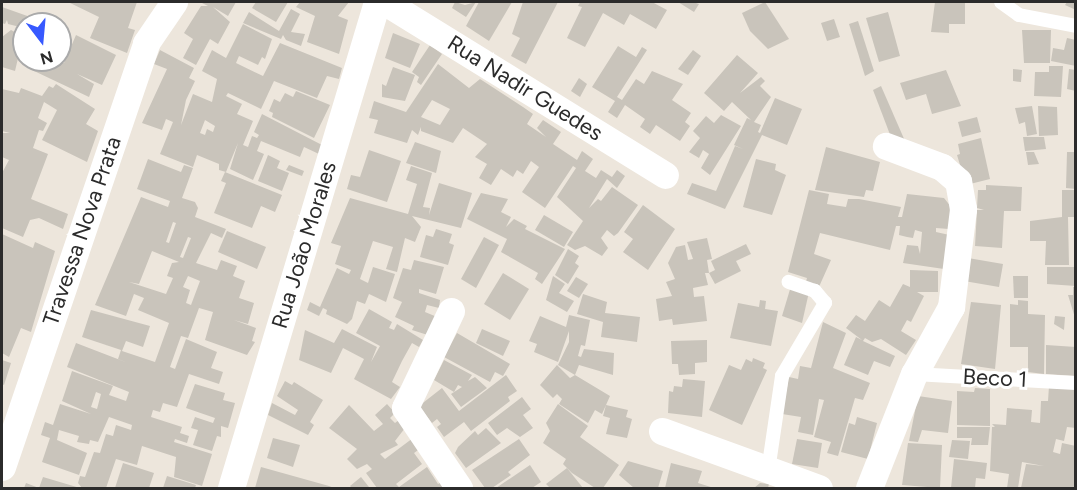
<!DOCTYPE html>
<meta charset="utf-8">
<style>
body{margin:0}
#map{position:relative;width:1077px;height:490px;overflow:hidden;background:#ede6dc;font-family:Figtree,sans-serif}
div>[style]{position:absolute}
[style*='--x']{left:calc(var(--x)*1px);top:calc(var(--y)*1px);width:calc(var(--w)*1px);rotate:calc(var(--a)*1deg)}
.building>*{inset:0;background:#c9c4bb}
.service>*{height:14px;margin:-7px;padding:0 7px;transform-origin:7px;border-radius:7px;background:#fff}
.minor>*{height:27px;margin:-13.5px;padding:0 13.5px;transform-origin:13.5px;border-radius:13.5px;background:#fff}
span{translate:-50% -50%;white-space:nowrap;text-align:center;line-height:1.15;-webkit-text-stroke:6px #fff;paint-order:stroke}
.street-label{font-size:22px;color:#2b2b2b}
.frame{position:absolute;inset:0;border:3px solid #2b2b2b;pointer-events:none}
.north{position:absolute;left:12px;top:12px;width:60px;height:60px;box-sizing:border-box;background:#fff;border:2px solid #aaa;border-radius:50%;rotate:164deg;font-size:16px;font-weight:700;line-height:24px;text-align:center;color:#2b2b2b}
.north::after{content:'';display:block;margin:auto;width:21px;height:27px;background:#3759ff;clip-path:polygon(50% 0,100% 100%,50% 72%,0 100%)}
</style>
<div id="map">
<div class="building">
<div style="clip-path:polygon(68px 2px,137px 2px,128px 28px,135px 30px,127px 53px,90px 38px,99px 17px)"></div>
<div style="clip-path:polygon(200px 2px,236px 2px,228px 16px,213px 7px,230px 22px,218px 44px,210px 39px,196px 65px,183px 58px,193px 39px,184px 33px,201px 6px,208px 6px)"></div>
<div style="clip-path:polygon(256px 2px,288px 2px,276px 22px,252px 8px)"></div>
<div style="clip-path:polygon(300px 2px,349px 2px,338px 16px,348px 20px,339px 54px,307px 42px,315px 16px,296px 7px)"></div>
<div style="clip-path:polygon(455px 2px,465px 5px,476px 2px,466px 17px,452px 8px)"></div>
<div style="clip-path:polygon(479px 2px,512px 2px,489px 41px,466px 26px)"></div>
<div style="clip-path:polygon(523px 2px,558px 2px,526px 64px,511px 56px,520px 38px,512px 34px)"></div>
<div style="clip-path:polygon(580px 2px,652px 2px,667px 10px,656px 29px,630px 14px,624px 25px,603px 13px,585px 47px,567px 38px,582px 7px,578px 6px)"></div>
<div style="clip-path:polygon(678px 2px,693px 2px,699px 4px,694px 12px)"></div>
<div style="clip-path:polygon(765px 2px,789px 39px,768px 49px,750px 31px,742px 13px)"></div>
<div style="clip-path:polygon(935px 2px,965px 2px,965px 24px,949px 24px,949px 33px,931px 32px)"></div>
<div style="clip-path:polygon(1067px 2px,1076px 2px,1076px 10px,1065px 5px)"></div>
<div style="clip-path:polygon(2px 7px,33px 18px,32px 24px,24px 24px,24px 28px,8px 24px,7px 20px,5px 24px,2px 23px)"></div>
<div style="clip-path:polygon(291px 9px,300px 14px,291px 32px,305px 34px,301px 46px,286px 40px,283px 35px,281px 39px,243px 23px,249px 12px,279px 31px)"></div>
<div style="clip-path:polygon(888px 12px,900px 56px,879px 62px,866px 18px)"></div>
<div style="clip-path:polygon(834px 19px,840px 37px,827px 41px,821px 23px)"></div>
<div style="clip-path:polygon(858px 21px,874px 71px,865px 76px,849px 24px)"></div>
<div style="clip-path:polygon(evenodd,243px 24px,272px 39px,265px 59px,262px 57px,258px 65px,239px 56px,236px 63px,263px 76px,280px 43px,342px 68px,339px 79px,327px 76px,317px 98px,274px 81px,261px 109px,228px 93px,226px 96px,242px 104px,237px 114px,253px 121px,243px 145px,248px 147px,252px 136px,257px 138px,259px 135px,254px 132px,262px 114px,322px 145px,319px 154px,304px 147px,300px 157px,261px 141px,257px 151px,264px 154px,253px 180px,230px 169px,238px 143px,226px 172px,219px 170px,219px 164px,197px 155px,193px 167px,160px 154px,173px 122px,166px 119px,162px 130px,142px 123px,167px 69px,154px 64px,160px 50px,194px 68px,189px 78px,195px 81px,186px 100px,181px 125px,193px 94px,212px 102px,217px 79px,202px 71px,212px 50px,226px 58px,243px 24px,205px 120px,215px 126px,213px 132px,207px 129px,205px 135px,200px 133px,205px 120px)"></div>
<div style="clip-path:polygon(60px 28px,68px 32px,62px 46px,60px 45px)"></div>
<div style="clip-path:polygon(11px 30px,24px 37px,24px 56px,19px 54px,15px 71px,2px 67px,2px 37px)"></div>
<div style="clip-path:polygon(1022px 30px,1051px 30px,1050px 63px,1024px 63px)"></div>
<div style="clip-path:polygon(393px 33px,420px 44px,410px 68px,385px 58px)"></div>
<div style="clip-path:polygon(76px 35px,116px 55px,102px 85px,77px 74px,94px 84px,89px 97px,32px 70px,38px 60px,64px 63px)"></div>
<div style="clip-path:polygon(1067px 38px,1076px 40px,1076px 66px,1051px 61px,1053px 48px,1064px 50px)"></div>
<div style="clip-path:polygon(430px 45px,442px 54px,421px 85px,417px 82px,419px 77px,412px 72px)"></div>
<div style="clip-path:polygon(618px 46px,636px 57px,642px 47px,647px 50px,617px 97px,622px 100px,636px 79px,644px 84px,652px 71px,683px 84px,672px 100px,691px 113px,685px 122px,690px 126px,680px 141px,656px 125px,650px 134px,640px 127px,645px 119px,625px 105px,617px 118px,608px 112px,615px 101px,592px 87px)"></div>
<div style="clip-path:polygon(693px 50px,701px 56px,688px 75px,678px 69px)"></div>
<div style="clip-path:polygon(737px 55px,758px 73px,740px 93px,761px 77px,765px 81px,760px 86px,771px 97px,754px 122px,761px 125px,758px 132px,760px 133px,775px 98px,802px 109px,787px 145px,762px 135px,725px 209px,687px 194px,692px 183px,716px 191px,735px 146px,743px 149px,734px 145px,747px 118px,751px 120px,732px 102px,724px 111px,704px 93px)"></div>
<div style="clip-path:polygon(evenodd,438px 64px,469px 88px,480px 79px,523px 107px,533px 114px,527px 124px,546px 137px,537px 128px,543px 120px,561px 132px,553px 144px,577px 160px,582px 151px,593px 159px,585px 171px,596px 178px,601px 170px,612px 177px,617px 170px,625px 176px,617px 188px,607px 179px,589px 208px,598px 199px,601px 201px,612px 187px,638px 205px,618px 233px,614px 236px,607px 230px,601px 238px,608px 248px,602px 256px,585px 246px,575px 250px,567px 245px,583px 221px,557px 197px,576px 168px,573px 166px,545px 208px,522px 192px,539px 167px,531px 161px,523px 174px,517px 170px,513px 177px,501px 169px,491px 185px,479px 178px,487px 164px,475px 157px,487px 144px,463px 128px,453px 143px,421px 131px,421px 127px,418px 135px,412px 130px,407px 143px,374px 133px,378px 120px,369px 118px,374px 101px,406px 112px,438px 64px,432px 100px,450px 109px,440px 125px,421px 117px,432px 100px)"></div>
<div style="clip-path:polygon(1049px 66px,1063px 66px,1061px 97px,1034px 96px,1035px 72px,1049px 72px)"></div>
<div style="clip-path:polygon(393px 67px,415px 75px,405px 101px,382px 97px,382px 84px,386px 86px)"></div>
<div style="clip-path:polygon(1013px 69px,1022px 70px,1021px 82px,1013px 81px)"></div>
<div style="clip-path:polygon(1069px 69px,1076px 70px,1076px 91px,1067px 89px)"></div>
<div style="clip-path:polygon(946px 70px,961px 106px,932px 114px,926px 94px,906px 100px,900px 83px)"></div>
<div style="clip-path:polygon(579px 78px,587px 84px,580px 97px,571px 91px)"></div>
<div style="clip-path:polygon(56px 84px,95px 109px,86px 124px,98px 131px,87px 162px,42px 140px,57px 110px,44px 102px,38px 118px,47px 123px,43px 131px,39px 130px,33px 148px,48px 154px,31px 199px,68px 214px,63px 229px,39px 218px,30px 220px,23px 237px,2px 228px,2px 173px,9px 160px,2px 157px,2px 133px,10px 133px,2px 131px,2px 89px,19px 93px,21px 88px,42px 96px,49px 86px,53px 88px)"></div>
<div style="clip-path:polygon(881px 86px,905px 141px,894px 145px,873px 90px)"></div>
<div style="clip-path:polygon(296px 91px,330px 105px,314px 138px,272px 117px,273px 113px,269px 111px,274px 99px,280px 102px,285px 93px,293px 97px)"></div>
<div style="clip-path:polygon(1032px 106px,1037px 134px,1027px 136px,1025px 122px,1019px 124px,1015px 108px)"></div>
<div style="clip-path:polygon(1038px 106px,1057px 107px,1058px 135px,1039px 136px)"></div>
<div style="clip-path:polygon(721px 115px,741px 126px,710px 175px,701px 168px,709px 154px,703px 150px,699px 158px,689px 152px,700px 138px,693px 131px,706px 116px,714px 123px)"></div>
<div style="clip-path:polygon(977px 117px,981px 132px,962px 137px,958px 122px)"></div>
<div style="clip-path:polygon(1023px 137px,1044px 137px,1046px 149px,1025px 151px)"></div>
<div style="clip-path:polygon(981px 138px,990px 179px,966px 185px,957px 155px,960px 154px,958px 144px)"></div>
<div style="clip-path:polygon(415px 142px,441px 151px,436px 173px,406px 163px)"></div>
<div style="clip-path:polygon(826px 147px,880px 162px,873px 191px,866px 190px,864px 197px,815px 190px)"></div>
<div style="clip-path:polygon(369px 150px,401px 161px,387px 202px,347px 189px,351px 175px,360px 177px)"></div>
<div style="clip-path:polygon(1026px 152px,1034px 152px,1039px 164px,1028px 165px)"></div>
<div style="clip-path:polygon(1067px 152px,1076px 152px,1076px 189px,1066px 188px)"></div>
<div style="clip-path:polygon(268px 155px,280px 161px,277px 168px,289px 173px,282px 191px,258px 181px)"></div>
<div style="clip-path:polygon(evenodd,148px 159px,181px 172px,184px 165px,193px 168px,182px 198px,195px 202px,198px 208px,195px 217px,226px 229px,222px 238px,211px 233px,196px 263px,217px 270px,221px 260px,237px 266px,233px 276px,245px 281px,239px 298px,254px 303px,248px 324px,234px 320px,256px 328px,252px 341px,255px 342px,247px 355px,205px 340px,213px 312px,199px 308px,188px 338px,181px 336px,170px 367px,175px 369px,186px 339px,217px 352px,211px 368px,223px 372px,219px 384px,189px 374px,177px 407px,163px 403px,160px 412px,153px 410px,151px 417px,182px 427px,180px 433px,189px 436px,187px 443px,175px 439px,174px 442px,212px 454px,202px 486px,174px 477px,176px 457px,142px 446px,137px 465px,116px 459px,106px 488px,82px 488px,78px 483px,80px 476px,85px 477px,94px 452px,100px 453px,106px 434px,113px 436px,116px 425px,131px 430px,132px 425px,109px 417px,98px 442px,90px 440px,89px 444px,77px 442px,79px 436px,59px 430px,57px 440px,87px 453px,79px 475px,42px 462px,50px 438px,41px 435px,45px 422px,53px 425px,60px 404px,91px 414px,62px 401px,72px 371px,113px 386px,109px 395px,126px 401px,129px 392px,67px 367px,76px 343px,128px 363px,118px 359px,121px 350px,82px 337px,91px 310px,150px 326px,143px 347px,126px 341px,122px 351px,155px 362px,169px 323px,138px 310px,144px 298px,134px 294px,126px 316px,95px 305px,141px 197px,168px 207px,170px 201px,137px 189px,148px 159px,173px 222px,176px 223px,169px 243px,166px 242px,173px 222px,148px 159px,188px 237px,191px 238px,183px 258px,180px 257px,188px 237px,148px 159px,152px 251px,179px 262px,172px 263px,167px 276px,173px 278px,166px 294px,129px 282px,139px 284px,152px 251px,148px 159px,188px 276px,200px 281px,191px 305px,186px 303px,190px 290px,183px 287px,188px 276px,148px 159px,96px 392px,101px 394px,97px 409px,91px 407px,96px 392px)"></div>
<div style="clip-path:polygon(756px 159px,776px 164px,775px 170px,786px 175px,772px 215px,743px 207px)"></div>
<div style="clip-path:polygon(289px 165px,304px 171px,302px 176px,286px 170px)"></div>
<div style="clip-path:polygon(411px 166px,432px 173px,423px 207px,430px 208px,429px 215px,439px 183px,472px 193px,461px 228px,412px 216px,421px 227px,415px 242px,405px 238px,397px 272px,386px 269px,393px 247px,373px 241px,360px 279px,368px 283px,373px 267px,395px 274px,386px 302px,369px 294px,365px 304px,357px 301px,352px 319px,347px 324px,326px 314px,327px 310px,323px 308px,319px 316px,307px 310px,310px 302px,320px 307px,337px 268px,349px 274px,351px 270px,335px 264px,341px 246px,331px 243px,350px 198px,408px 214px,417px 184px,406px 180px)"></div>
<div style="clip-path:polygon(225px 172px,282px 195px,275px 212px,261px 206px,252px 228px,214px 213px,226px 183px,221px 181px)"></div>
<div style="clip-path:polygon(986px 185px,1022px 187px,1021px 211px,1004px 211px,1002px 248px,975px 246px,977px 210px,984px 210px,977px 208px,978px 190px,986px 190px)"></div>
<div style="clip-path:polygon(809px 190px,829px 194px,827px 204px,846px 207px,848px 199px,859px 199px,901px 207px,898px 217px,902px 217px,907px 194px,944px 198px,952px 208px,949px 229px,936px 228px,936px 232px,954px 236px,944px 269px,903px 263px,907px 245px,918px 246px,920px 254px,922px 232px,915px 230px,913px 238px,907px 237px,899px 235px,900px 226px,896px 226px,890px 250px,820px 233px,814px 254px,831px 260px,818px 289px,805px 285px,807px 278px,788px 272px)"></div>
<div style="clip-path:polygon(1062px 190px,1076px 190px,1076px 217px,1068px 217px,1069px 265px,1045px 265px,1046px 241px,1030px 241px,1030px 221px,1062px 217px)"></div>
<div style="clip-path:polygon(481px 193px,508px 199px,501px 212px,511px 217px,506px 227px,514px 219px,527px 226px,525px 229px,565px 249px,542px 284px,535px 279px,538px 273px,501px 252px,507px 239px,467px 219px)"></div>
<div style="clip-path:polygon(643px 205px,675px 229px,648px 270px,623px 252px,633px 239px,624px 232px)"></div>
<div style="clip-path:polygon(544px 215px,573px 232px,564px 247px,535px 230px)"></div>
<div style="clip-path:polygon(436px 229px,452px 234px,449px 243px,454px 245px,448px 265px,420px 257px,426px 235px,433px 237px)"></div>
<div style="clip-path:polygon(227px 231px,266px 247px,257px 269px,218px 252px)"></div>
<div style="clip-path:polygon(2px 234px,33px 248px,35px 242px,55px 251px,31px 332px,21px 328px,9px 357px,2px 353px)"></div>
<div style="clip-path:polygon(484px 237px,499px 245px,476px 288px,461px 279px)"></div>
<div style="clip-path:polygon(707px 238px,712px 259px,707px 260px,709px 273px,715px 270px,711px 261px,746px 244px,751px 254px,736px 261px,741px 271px,715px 284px,709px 273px,705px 273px,708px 285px,693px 288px,694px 297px,704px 296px,707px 321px,673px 325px,672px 319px,659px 321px,656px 299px,672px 296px,666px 282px,675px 279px,668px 263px,676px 247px,685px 245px,688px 260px,693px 259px,687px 242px)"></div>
<div style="clip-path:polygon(568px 249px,579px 256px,575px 263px,579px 266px,568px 284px,555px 275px)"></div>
<div style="clip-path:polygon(968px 258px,1003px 264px,999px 287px,964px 281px)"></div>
<div style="clip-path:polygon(414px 260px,444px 267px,436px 294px,419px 289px,419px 293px,440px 300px,439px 308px,427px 305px,425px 312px,442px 319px,434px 337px,412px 330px,414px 326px,395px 317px,402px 302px,393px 298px,403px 268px,411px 270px)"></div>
<div style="clip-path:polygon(1047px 267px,1076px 267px,1076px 286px,1047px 284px)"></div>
<div style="clip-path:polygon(910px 270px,938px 271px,938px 292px,917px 292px,924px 296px,911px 322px,907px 320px,901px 331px,916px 340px,906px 355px,881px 339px,872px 342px,865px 338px,863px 341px,895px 356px,890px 367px,874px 361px,868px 375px,844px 365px,856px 337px,862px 340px,846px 328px,856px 315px,865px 321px,879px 300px,890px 307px,903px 284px,910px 287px)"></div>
<div style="clip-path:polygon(503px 273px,529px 289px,510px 320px,484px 304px)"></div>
<div style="clip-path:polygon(553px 276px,565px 284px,559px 293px,574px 301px,567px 312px,546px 300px)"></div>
<div style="clip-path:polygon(1013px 276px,1028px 276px,1028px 298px,1014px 298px)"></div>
<div style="clip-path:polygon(576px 277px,588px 284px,579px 298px,567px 291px)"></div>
<div style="clip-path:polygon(791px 286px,809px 292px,802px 323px,782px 316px)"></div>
<div style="clip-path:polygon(1073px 287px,1076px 287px,1076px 321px,1068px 295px,1073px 295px)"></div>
<div style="clip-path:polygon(583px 294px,607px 302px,605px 313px,640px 317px,637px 342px,601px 337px,603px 322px,577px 314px)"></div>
<div style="clip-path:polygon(760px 300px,766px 301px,765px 309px,778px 311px,771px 346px,730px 338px,738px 303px,759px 307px)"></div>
<div style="clip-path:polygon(1018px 300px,1028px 301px,1028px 314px,1045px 315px,1044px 374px,1028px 372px,1028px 347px,1010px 347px,1010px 304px,1018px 305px)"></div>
<div style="clip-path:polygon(971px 302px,1001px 305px,995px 369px,961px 364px)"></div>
<div style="clip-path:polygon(369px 309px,392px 322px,389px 328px,394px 330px,397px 324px,423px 340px,419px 347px,412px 343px,402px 361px,392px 382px,400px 387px,391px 399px,354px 379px,364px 359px,343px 348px,331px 373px,299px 360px,305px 330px,334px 343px,342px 329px,377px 347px,371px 362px,380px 346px,356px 333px)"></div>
<div style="clip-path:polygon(569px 315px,590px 320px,585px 346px,581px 345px,578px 356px,581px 357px,584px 349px,614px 353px,613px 375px,579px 365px,575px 375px,558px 365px,569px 342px,569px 331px,558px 362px,534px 352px,537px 344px,529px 341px,540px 316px,566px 327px)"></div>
<div style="clip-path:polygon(1055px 316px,1065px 317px,1064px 330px,1054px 324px)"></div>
<div style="clip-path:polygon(823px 322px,846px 333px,833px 368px,870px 383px,863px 400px,855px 398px,838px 456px,827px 453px,831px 442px,814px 437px,824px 400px,819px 399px,813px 435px,798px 432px,801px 417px,782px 414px,789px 377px,798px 379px,800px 366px,811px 368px)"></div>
<div style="clip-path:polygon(482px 329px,510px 341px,503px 356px,476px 343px)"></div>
<div style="clip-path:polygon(457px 333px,510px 364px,503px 376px,495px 372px,490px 382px,444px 357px)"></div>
<div style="clip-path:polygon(707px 340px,707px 362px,695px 363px,695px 374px,679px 375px,678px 364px,672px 364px,671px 341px)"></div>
<div style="clip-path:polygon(1046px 345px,1076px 347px,1076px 376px,1046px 374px)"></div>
<div style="clip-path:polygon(753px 358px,765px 363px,763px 368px,767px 370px,742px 425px,709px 410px,729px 365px,741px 370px,746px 359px,752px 362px)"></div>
<div style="clip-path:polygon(2px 360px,11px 363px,4px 385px,2px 384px)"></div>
<div style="clip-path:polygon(444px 360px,472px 375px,468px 381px,475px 377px,487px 388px,461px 407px,451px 394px,462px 387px,458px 385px,454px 392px,434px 380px)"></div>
<div style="clip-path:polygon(557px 365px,570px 378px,575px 375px,610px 396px,606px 405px,628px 410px,626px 417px,632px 419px,627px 438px,606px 434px,610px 418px,603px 416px,606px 405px,602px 414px,595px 410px,588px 423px,559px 404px,562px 399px,557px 394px,553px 398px,540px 385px)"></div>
<div style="clip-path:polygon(506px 375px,517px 391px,508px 397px,510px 401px,471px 431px,464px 422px,444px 437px,437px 427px,441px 424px,437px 419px,432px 423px,419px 406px,442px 388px,459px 411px)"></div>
<div style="clip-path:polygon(683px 379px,705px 381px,702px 417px,668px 413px,669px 391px,673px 392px,674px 386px,682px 387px)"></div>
<div style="clip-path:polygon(285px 381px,292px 385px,294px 382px,323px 400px,310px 422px,314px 425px,308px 435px,268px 415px,272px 403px,295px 415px,298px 410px,277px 396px)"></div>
<div style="clip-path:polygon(195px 384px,225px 393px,223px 400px,235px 403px,228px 428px,221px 426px,221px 437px,217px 436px,212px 451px,193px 445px,198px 430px,191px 428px,195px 417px,213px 423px,215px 418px,186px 408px)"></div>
<div style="clip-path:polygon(1049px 386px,1076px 387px,1076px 428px,1067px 427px,1064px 441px,1056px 439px,1053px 452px,1060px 454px,1062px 443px,1076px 446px,1076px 488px,1021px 488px,1026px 464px,1044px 466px,1022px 462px,1018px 488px,1007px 488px,1009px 474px,990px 471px,992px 427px,995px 427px,992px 424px,1006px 425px,1007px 408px,1032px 410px,1031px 422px,1040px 423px,1041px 401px,1048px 401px)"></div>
<div style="clip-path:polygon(975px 388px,990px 389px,990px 426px,957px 425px,957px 391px,974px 392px)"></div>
<div style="clip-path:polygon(918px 396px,952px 401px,948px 433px,922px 430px,918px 442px,909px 441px)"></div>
<div style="clip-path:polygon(522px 397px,531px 409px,523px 415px,533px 428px,520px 437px,507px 428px,497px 435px,488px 423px)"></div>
<div style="clip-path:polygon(387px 404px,395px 413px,390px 418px,395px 423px,399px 420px,405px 428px,395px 441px,398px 445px,380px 454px,385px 459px,413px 438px,421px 448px,414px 453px,422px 464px,396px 484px,399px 487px,427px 467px,438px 484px,443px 481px,449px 488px,377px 488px,366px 473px,372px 469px,367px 464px,357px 469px,347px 459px,357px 449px,329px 428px,349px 405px,374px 431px,383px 424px,375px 415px)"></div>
<div style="clip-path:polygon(558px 404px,588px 426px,580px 437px,619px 465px,603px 488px,595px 488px,572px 473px,563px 464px,566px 459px,543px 443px,550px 431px,546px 423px)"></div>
<div style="clip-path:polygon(857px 417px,877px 423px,868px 459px,841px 452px,849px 423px,855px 425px)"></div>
<div style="clip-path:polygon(957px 427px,990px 427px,988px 445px,971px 445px,972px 438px,957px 438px)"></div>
<div style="clip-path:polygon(486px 428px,501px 443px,466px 468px,455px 453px,458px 447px,475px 431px,478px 435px)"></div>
<div style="clip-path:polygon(273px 438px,300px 445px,293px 467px,267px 458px)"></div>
<div style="clip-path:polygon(519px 439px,530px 455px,508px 472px,511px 475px,492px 488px,485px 488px,472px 470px)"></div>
<div style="clip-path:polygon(797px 439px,822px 443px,818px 468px,792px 464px)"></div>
<div style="clip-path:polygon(952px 440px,970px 441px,968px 459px,949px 457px)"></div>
<div style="clip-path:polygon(908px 443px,942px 445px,940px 488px,902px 485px)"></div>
<div style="clip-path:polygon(954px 459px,987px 463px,985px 479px,976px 478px,975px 488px,951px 488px)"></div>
<div style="clip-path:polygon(628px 461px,663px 471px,658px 488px,634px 488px,619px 475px)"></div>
<div style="clip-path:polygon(123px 463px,154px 473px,149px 488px,115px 488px)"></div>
<div style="clip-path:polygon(671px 463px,702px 471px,698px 483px,714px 488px,665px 488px)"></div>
<div style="clip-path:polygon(530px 465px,541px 482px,532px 488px,496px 488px)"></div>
<div style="clip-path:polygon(261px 467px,329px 486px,334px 488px,255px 488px)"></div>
<div style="clip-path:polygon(567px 468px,583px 488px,550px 488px,546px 484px)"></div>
<div style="clip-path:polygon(167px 476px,196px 485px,195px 488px,163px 488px)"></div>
<div style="clip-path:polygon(43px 477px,80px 488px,24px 488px,26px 483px,39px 488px)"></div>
<div style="clip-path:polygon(361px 477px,369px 487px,352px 488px,350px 486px)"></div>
<div style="clip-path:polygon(760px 483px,769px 484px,768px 488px,754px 488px)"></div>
</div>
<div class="service">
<div style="--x:1001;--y:2;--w:22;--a:36"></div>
<div style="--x:1019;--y:15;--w:58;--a:10.9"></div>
<div style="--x:914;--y:374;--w:162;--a:3.2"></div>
<div style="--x:768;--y:471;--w:96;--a:-81.6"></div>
<div style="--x:782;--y:376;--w:85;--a:-59.5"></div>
<div style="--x:825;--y:303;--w:16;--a:-130"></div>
<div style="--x:815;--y:291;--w:28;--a:-161"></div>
</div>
<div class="minor">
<div style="--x:385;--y:2;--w:329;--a:31.7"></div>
<div style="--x:451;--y:311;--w:107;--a:115.4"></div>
<div style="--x:405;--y:408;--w:97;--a:56"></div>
<div style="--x:662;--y:431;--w:167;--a:20"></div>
<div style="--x:2;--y:467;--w:448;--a:-71.2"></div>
<div style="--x:146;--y:43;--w:50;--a:-55.7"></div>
<div style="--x:231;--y:488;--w:507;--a:-73.28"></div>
<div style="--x:869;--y:488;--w:123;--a:-68.5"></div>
<div style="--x:914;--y:374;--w:77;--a:-61.1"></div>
<div style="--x:951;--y:307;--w:99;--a:-83"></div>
<div style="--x:963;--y:209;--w:28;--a:-100"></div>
<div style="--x:958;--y:181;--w:21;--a:-139"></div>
<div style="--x:942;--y:167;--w:60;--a:-159.4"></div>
</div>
<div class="street-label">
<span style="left:525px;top:88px;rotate:32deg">Rua Nadir Guedes</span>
<span style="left:82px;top:231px;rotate:-71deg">Travessa Nova Prata</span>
<span style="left:304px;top:245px;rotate:-73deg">Rua João Morales</span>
<span style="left:995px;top:378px;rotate:3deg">Beco 1</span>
</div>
<div class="frame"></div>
<div class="north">N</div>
</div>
